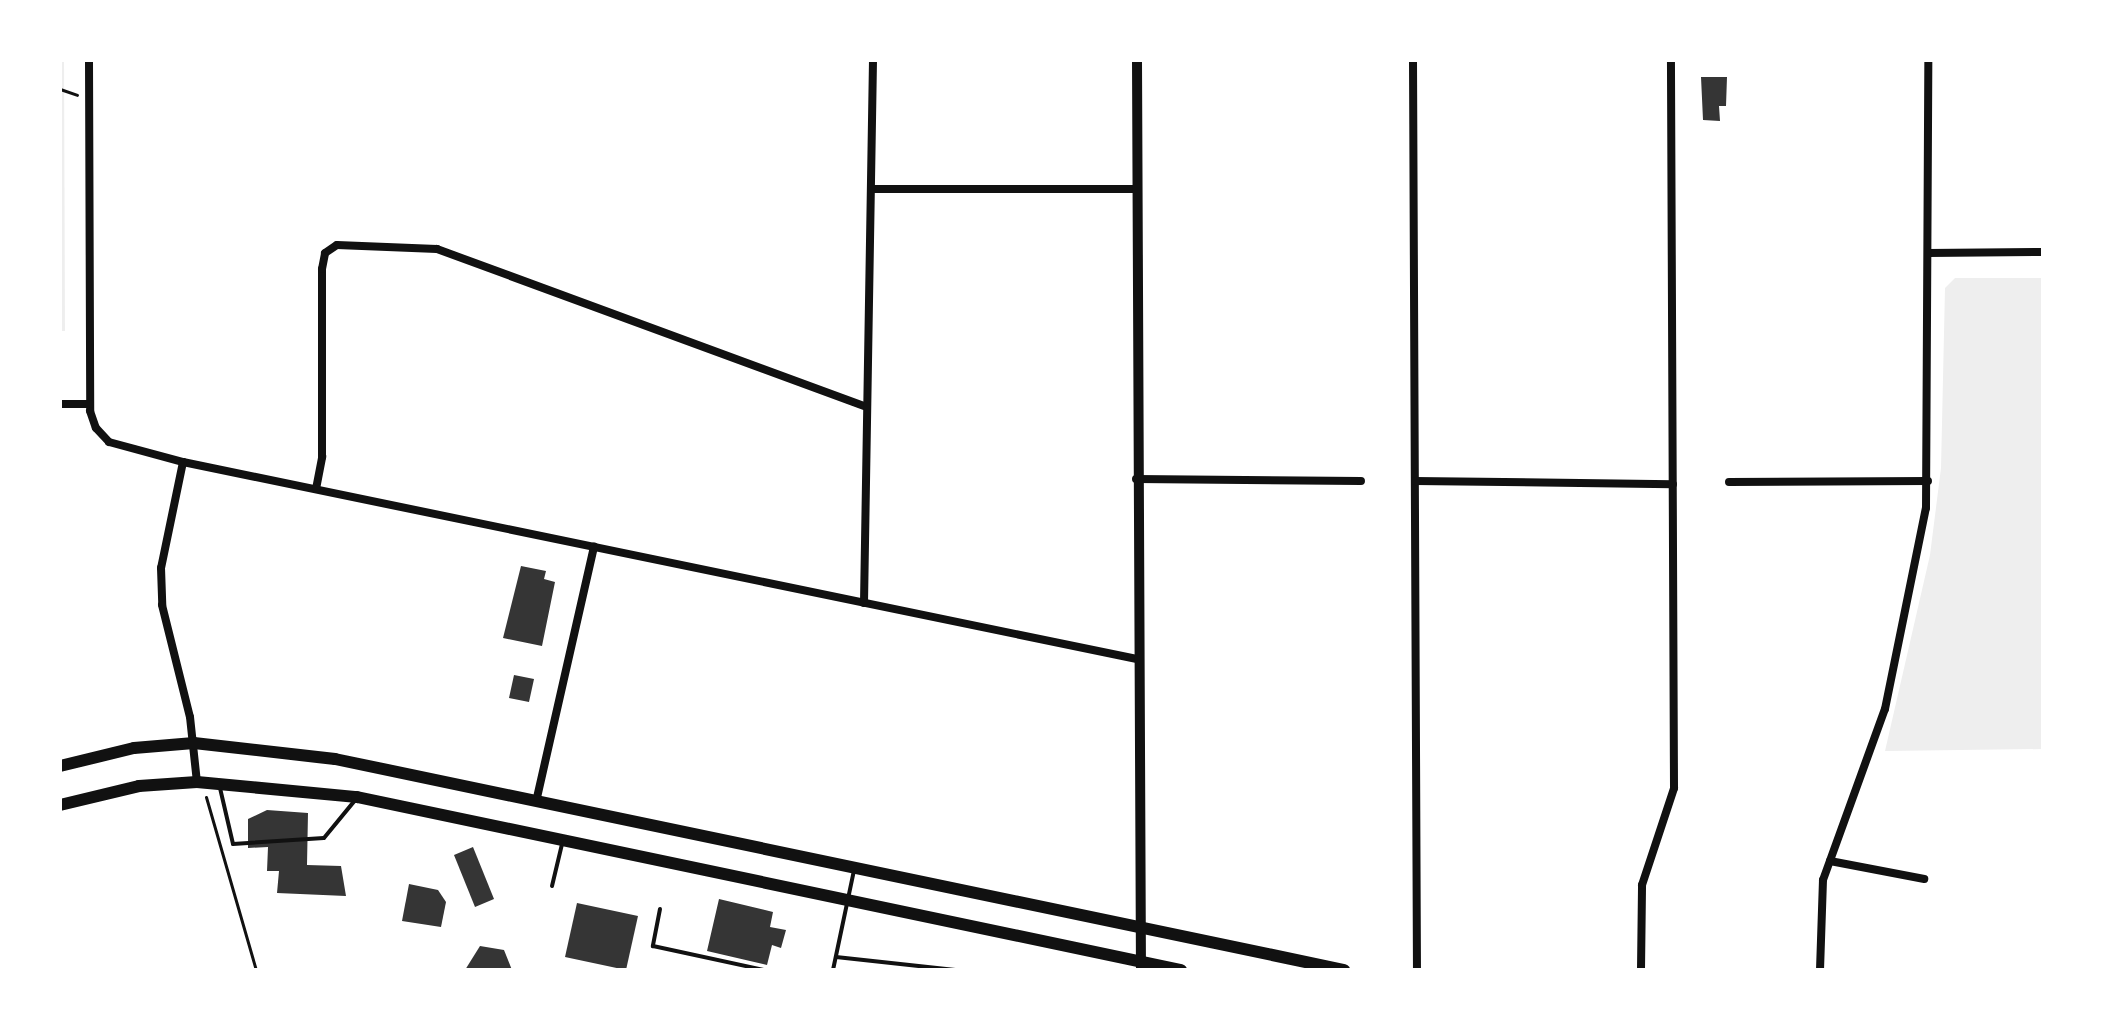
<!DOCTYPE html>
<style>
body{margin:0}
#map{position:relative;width:2103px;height:1030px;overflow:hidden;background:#fff;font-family:Commissioner,sans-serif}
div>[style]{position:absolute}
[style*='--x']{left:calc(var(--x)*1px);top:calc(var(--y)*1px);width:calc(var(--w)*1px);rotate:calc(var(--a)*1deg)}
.green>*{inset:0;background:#eee}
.building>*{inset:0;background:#353535}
.path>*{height:3px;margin:-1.5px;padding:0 1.5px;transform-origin:1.5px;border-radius:1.5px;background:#111}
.service>*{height:4px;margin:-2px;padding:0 2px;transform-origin:2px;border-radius:2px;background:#111}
.minor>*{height:8px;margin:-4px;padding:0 4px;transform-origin:4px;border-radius:4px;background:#111}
.tertiary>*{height:10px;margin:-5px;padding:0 5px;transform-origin:5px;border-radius:5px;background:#111}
.primary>*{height:12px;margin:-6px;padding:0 6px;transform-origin:6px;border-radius:6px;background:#111}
span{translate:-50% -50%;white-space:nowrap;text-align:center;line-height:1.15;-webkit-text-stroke:8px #fff;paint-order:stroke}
.frame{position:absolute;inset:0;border:62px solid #fff;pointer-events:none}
</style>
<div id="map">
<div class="green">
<div style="clip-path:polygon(60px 60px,64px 60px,65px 331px,60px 331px)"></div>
<div style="clip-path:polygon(1955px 278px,2043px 278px,2043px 749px,1885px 751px,1930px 555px,1941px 468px,1945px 288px)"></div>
</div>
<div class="building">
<div style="clip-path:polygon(1701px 77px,1727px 77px,1726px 106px,1719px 106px,1720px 121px,1703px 120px)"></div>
<div style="clip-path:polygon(521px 566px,546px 571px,544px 579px,555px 582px,542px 646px,503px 638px)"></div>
<div style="clip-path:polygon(514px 675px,534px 679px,529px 702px,509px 698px)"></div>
<div style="clip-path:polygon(267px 810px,308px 813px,307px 865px,341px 866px,346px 896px,277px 893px,279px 871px,267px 871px,268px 847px,248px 848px,248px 819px)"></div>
<div style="clip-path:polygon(473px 847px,494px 899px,475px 907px,454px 855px)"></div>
<div style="clip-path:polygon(409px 884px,438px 890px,446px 902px,441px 927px,402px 921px)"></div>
<div style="clip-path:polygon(719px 899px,773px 912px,770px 927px,786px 930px,781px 948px,772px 945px,767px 965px,707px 951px)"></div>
<div style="clip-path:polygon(577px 903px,638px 916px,626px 970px,565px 957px)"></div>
<div style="clip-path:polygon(480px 946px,504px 950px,512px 970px,465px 970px)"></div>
</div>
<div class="path">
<div style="--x:60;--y:89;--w:18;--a:19"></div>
<div style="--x:206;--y:797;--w:180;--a:73.9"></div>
</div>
<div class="service">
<div style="--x:220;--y:788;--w:57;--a:76.9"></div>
<div style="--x:233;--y:844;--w:91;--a:-3.8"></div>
<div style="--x:324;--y:838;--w:50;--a:-50.6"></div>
<div style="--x:552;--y:886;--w:43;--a:-76.6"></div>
<div style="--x:660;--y:909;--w:38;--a:101"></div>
<div style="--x:653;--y:946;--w:114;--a:12.2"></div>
<div style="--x:836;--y:957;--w:120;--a:6.2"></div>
<div style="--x:833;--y:970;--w:102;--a:-78.1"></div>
</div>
<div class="minor">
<div style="--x:89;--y:60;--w:351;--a:89.8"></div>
<div style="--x:90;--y:411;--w:18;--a:71"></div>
<div style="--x:96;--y:428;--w:19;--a:47"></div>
<div style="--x:109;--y:442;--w:77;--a:15.1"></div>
<div style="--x:183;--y:462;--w:974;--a:11.67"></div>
<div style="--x:1413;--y:60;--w:910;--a:89.75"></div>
<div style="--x:872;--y:189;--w:265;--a:0"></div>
<div style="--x:1928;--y:253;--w:115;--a:-0.5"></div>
<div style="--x:60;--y:404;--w:30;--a:0"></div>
<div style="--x:183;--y:462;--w:108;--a:101.7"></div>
<div style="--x:161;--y:568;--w:37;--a:88"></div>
<div style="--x:162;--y:605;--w:115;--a:76"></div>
<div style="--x:190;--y:717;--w:65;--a:83.9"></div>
<div style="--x:1136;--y:479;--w:225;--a:0.5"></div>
<div style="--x:1415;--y:481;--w:258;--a:0.7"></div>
<div style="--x:1729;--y:482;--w:199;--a:-0.3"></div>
<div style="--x:316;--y:489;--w:33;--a:-79"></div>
<div style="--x:322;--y:457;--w:188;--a:-90"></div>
<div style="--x:322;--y:269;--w:16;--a:-79"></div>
<div style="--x:325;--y:253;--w:14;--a:-34"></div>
<div style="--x:337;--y:245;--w:100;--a:2.3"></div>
<div style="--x:437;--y:249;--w:455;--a:20.2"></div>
<div style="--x:864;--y:603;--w:543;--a:-89.05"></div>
<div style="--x:536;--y:802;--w:262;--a:-77.2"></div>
<div style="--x:1830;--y:861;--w:96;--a:10.8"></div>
<div style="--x:1641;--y:970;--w:85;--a:-89.3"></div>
<div style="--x:1642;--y:885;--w:102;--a:-71.7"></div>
<div style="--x:1674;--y:788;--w:728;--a:-90.24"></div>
<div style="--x:1820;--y:970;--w:90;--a:-88.1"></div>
<div style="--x:1823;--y:880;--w:182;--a:-70.1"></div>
<div style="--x:1885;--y:709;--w:205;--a:-78.5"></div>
<div style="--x:1926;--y:508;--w:448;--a:-89.7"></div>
</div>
<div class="tertiary">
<div style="--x:1137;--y:60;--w:910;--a:89.75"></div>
</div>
<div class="primary">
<div style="--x:60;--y:766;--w:76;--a:-13.7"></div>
<div style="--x:134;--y:748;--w:60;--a:-4.8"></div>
<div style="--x:194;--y:743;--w:142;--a:6.5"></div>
<div style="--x:335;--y:759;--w:1031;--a:11.81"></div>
<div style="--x:60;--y:805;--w:81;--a:-13.5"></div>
<div style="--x:139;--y:786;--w:58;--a:-3.9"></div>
<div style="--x:197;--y:782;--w:161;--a:5.4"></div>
<div style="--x:357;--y:797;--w:842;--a:11.86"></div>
</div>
<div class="frame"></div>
</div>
